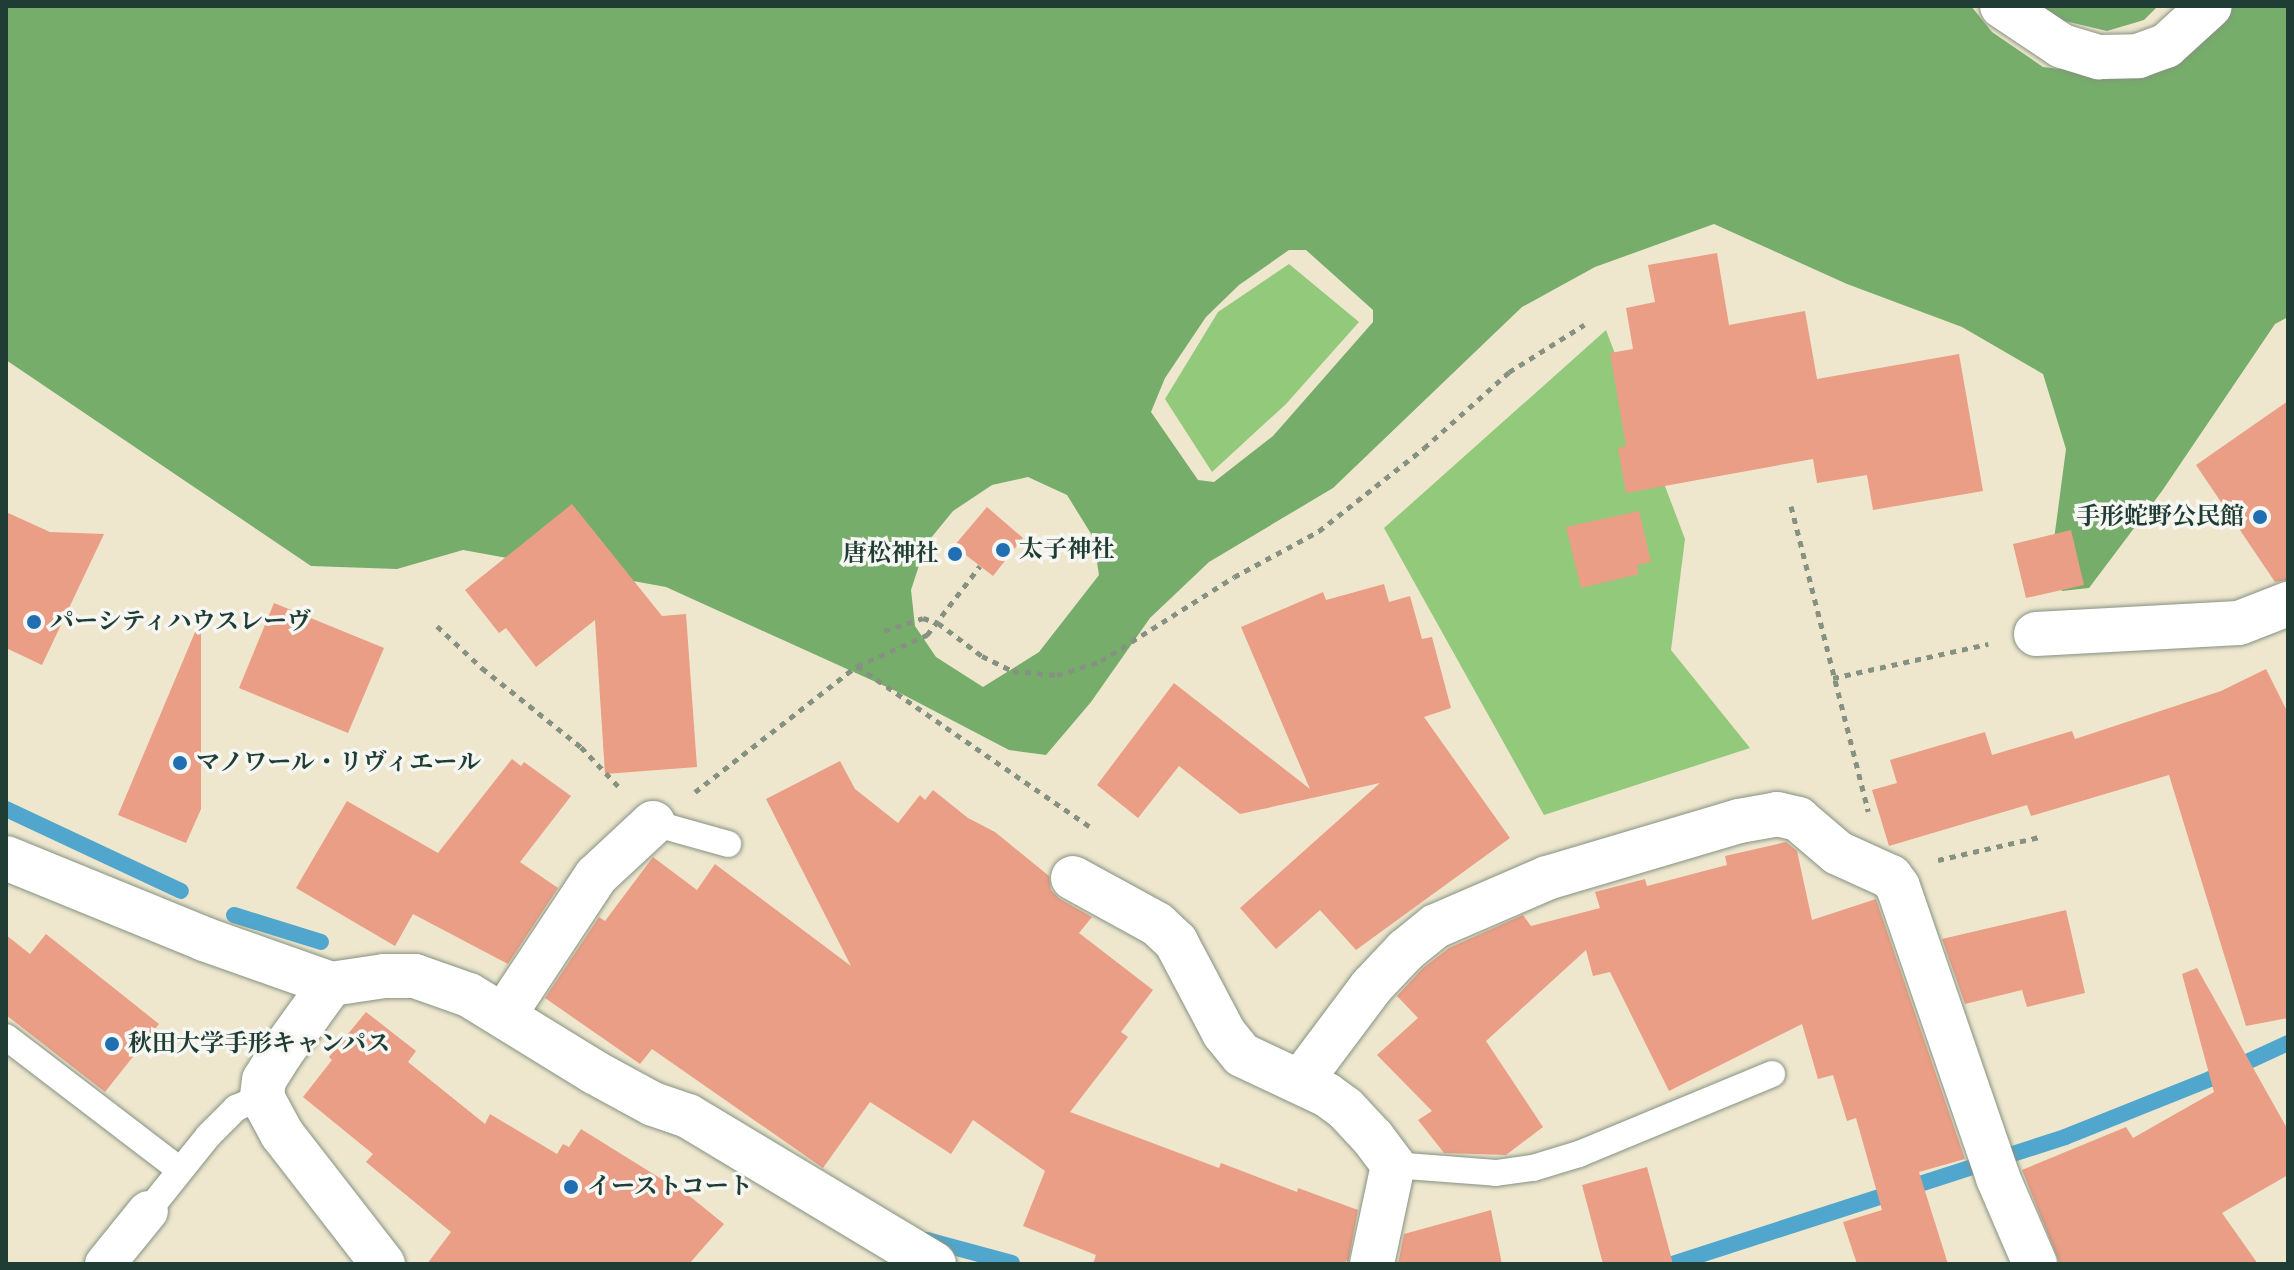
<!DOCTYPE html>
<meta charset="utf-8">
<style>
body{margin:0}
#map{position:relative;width:2294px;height:1270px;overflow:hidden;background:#eee7ce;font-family:"IM FELL Great Primer","Noto Serif JP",serif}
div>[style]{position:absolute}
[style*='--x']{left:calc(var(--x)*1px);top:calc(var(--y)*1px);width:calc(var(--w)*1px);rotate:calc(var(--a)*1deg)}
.green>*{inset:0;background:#93c97b}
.forest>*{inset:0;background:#76ad6b}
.stream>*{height:16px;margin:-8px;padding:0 8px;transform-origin:8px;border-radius:8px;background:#50a6cc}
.building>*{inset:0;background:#ea9e85}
.path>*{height:5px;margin-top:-2.5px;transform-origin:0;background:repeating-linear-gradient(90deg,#869281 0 6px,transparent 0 12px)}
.roads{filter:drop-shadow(0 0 2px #869281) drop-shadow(0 0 2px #869281)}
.service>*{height:26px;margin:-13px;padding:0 13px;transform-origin:13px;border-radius:13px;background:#fff}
.pedestrian>*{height:40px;margin:-20px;padding:0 20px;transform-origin:20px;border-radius:20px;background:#fff}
.minor>*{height:44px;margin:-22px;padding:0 22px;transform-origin:22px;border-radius:22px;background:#fff}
.dots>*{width:22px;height:22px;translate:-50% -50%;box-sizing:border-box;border:4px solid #f6f6f2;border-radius:50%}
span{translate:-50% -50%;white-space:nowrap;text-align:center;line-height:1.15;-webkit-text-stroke:7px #f6f6f2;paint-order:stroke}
.poi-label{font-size:24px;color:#1f3d34;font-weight:700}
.right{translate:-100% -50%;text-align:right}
.left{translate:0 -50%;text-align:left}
.frame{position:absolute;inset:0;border:8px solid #1f3d34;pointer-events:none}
</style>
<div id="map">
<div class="green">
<div style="clip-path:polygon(1289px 264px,1359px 322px,1286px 404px,1212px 472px,1165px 399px,1218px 312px)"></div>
<div style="clip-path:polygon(1606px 330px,1685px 539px,1671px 650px,1750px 748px,1544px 815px,1384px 528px)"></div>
</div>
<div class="forest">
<div style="clip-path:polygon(evenodd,6px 6px,1971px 6px,1992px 32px,2043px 67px,2128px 77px,2199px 46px,2228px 6px,2288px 6px,2288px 317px,2275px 324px,2162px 491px,2089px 588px,2062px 591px,2050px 570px,2066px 449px,2043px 374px,1962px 327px,1847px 284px,1714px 224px,1595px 267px,1522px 307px,1333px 488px,1209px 562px,1150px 618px,1091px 702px,1046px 755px,1009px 750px,900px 693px,666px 587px,463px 550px,397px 569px,311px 566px,6px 360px,6px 6px,1289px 250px,1306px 250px,1373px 310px,1373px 322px,1273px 436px,1214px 482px,1198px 480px,1151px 412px,1165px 378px,1206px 317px,1239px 285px,1289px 250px,6px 6px,1028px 477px,1067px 495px,1093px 537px,1099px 575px,1039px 652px,983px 687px,936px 657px,915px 626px,911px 590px,926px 544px,953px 511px,992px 485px,1028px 477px)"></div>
<div style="clip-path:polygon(2033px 6px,2158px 6px,2144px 20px,2107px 31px,2052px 18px)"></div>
</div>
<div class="stream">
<div style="--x:6;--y:809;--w:193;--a:25.1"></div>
<div style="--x:234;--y:915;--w:91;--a:17.2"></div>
<div style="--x:927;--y:1240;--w:88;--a:15.1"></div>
<div style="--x:1672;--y:1264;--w:413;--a:-17.9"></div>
<div style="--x:2065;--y:1137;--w:156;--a:-21.8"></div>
<div style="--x:2210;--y:1079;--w:86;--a:-24.8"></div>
</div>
<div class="building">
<div style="clip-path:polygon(1717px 253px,1729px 325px,1805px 311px,1817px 379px,1959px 354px,1983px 491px,1873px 510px,1867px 475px,1817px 483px,1813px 459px,1626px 493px,1618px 448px,1626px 446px,1610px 353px,1633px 349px,1626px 308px,1655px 302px,1648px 265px)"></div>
<div style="clip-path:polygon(2288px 401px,2288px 580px,2275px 582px,2196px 465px)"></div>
<div style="clip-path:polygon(572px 504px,662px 616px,686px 614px,697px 767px,605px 774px,595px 620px,536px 667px,506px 628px,499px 633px,465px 590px)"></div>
<div style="clip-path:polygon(987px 507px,1023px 538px,993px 576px,954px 546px)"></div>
<div style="clip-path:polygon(1639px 511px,1651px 562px,1637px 565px,1639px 574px,1581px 588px,1566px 527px)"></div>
<div style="clip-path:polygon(6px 512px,50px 532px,104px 534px,42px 665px,6px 648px)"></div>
<div style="clip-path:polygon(2071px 530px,2084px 585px,2026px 598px,2013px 544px)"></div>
<div style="clip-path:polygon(1384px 584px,1389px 602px,1410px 596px,1422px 639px,1432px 637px,1451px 708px,1424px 717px,1510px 838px,1356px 950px,1320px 910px,1276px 949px,1240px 908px,1380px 783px,1240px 814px,1179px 766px,1138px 818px,1097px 785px,1174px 683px,1310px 789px,1241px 627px,1323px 592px,1326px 600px)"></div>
<div style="clip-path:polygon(274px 603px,384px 648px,348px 733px,239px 688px)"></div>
<div style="clip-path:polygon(201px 618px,201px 809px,186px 843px,118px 815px)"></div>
<div style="clip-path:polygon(2266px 669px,2288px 713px,2288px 1018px,2246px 1026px,2169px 775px,2031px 816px,2027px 805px,1889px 846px,1872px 790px,1897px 783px,1890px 760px,1985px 732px,1992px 755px,2072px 731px,2075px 739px,2221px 691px)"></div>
<div style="clip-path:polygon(512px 759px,521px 766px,524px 762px,571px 796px,520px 862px,558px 888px,508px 964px,413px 914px,395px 946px,296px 888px,347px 801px,438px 853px)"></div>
<div style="clip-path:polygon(840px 761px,855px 789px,898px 823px,920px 795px,925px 800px,933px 790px,968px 818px,995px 832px,1049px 876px,1051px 890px,1060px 899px,1092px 917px,1079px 933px,1153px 990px,1121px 1032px,1128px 1037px,1070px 1112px,1219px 1168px,1221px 1163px,1297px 1192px,1298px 1188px,1358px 1210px,1348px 1264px,1346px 1260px,1345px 1264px,1093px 1264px,1096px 1255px,1023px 1226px,1045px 1171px,973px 1120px,951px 1154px,870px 1102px,823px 1168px,652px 1049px,640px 1064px,545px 998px,599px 917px,605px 921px,653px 857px,697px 890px,715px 864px,851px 966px,766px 799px)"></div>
<div style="clip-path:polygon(1786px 842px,1797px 851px,1812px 920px,1876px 899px,1965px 1159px,1919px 1172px,1948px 1264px,1857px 1264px,1843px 1222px,1882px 1210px,1856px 1118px,1847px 1121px,1833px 1075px,1818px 1079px,1802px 1024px,1669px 1091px,1610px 972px,1593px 976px,1586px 950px,1486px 1041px,1543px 1127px,1506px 1155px,1444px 1153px,1418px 1120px,1432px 1111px,1377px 1055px,1418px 1018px,1397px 996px,1423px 968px,1449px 948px,1523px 915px,1531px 926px,1600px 908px,1595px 892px,1645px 879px,1647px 886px,1727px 865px,1725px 856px)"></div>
<div style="clip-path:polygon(2066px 910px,2085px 993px,2027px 1007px,2022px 990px,1965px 1004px,1942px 939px)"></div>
<div style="clip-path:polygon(46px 934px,159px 1024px,105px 1092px,6px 1015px,6px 935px,30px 954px)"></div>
<div style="clip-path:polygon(2197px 968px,2288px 1130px,2288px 1175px,2222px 1213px,2258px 1264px,2060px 1264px,2022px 1170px,2126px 1127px,2133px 1138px,2214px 1092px,2182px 974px)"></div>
<div style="clip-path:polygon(366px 1012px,416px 1051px,408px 1062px,485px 1124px,490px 1114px,557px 1154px,563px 1144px,569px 1147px,581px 1129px,692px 1198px,724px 1224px,689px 1264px,427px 1264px,451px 1232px,366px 1162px,373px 1154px,303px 1097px,332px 1060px,329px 1057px)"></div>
<div style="clip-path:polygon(1647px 1167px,1673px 1264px,1603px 1264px,1582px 1185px)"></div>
<div style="clip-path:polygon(1491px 1210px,1502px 1264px,1398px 1264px,1404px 1234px)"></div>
</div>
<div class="path">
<div style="--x:1791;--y:506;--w:315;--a:75.8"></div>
<div style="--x:437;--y:626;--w:62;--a:43"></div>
<div style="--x:482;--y:668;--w:127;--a:38.6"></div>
<div style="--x:581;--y:747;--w:55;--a:46.5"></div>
<div style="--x:884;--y:631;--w:41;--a:-18.4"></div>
<div style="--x:923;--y:618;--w:16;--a:18"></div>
<div style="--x:938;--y:623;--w:55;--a:36.9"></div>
<div style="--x:982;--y:656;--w:34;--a:26"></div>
<div style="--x:1013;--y:671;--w:44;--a:5.2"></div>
<div style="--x:1057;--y:675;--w:46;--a:-17.7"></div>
<div style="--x:1101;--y:661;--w:157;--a:-32.3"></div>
<div style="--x:1234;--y:577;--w:97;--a:-28.4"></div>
<div style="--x:1319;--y:531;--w:134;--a:-38.3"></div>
<div style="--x:1424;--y:448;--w:114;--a:-41.8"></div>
<div style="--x:1509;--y:372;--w:89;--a:-32.1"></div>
<div style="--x:857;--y:666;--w:287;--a:34.6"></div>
<div style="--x:1833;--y:678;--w:159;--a:-12.4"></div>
<div style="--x:695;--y:792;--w:205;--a:-37.9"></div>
<div style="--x:857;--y:666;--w:77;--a:-23.9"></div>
<div style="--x:927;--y:635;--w:87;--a:-52.5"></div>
<div style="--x:1938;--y:860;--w:104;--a:-12.8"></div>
</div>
<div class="roads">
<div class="service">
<div style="--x:653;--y:823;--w:78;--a:15.6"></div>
<div style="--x:6;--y:1037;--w:219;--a:37.4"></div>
<div style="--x:1393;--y:1165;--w:103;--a:4.4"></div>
<div style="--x:1496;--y:1173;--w:37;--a:-8"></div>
<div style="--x:1533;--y:1168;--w:48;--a:-16.9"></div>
<div style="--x:1579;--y:1154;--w:209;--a:-22.5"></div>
<div style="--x:148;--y:1211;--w:96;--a:-51.3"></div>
<div style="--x:208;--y:1136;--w:40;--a:-45"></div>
<div style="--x:236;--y:1108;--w:28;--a:-23"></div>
</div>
<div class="pedestrian">
<div style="--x:105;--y:1264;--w:68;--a:-50.9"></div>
</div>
<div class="minor">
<div style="--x:2002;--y:6;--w:72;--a:33.7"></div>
<div style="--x:2062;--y:46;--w:39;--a:17"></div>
<div style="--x:2099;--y:57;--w:39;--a:-1"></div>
<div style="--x:2138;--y:56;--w:30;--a:-20"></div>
<div style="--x:2166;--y:46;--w:59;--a:-42.3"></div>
<div style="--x:2036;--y:634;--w:203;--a:-3.1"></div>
<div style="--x:2239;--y:623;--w:53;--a:-21.2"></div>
<div style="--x:6;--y:858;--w:214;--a:22.2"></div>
<div style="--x:204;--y:939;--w:135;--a:19.5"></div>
<div style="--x:331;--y:984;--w:54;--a:-8.6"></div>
<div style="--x:384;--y:976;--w:31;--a:0"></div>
<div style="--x:415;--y:976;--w:57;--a:19.4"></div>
<div style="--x:469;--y:995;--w:147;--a:31.6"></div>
<div style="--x:594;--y:1072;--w:67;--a:28.5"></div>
<div style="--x:653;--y:1104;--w:37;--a:19"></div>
<div style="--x:688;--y:1116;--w:287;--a:31"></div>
<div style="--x:1073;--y:878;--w:96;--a:28.7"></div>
<div style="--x:1157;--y:924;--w:26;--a:43"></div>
<div style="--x:1176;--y:942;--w:103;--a:62.2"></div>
<div style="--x:1224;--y:1033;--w:28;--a:51"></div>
<div style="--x:1242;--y:1055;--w:94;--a:25.2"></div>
<div style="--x:1327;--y:1095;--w:22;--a:36"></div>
<div style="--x:1345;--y:1108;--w:41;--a:47"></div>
<div style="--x:1373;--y:1138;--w:34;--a:53"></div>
<div style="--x:1393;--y:1165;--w:101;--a:102"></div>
<div style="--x:331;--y:984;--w:85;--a:125.9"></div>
<div style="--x:281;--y:1053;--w:32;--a:122"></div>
<div style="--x:264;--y:1080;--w:17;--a:97"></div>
<div style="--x:262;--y:1097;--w:42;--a:61.6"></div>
<div style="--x:282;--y:1134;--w:165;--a:52.2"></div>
<div style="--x:504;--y:1015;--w:167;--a:-56.5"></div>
<div style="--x:596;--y:876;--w:78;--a:-42.9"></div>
<div style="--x:1300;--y:1082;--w:119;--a:-53.2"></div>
<div style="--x:1371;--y:987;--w:51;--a:-46.6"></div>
<div style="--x:1406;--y:950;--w:38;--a:-39"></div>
<div style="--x:1436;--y:926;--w:121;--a:-23.4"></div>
<div style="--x:1547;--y:878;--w:200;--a:-16.5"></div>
<div style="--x:1739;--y:821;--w:39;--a:-10"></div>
<div style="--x:1777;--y:814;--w:22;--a:13"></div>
<div style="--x:1798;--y:819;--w:52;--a:40.4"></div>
<div style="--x:1838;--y:853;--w:58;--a:24.4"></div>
<div style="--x:1891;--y:877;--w:12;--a:55"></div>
<div style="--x:1898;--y:887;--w:308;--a:71"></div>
<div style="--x:1998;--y:1178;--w:94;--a:66.7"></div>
</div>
</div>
<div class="dots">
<div style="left:2260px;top:517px;background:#1f6fb2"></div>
<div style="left:1003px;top:550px;background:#1f6fb2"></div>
<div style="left:955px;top:554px;background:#1f6fb2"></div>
<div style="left:34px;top:622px;background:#1f6fb2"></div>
<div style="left:180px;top:763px;background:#1f6fb2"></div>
<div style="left:112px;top:1044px;background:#1f6fb2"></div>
<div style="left:571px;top:1187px;background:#1f6fb2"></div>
</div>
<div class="poi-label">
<span class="right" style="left:2244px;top:517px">手形蛇野公民館</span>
<span class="left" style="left:1019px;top:550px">太子神社</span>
<span class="right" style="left:939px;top:554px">唐松神社</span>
<span class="left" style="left:50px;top:622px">パーシティハウスレーヴ</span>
<span class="left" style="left:196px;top:763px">マノワール・リヴィエール</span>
<span class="left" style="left:128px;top:1044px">秋田大学手形キャンパス</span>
<span class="left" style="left:587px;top:1187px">イーストコート</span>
</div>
<div class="frame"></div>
</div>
